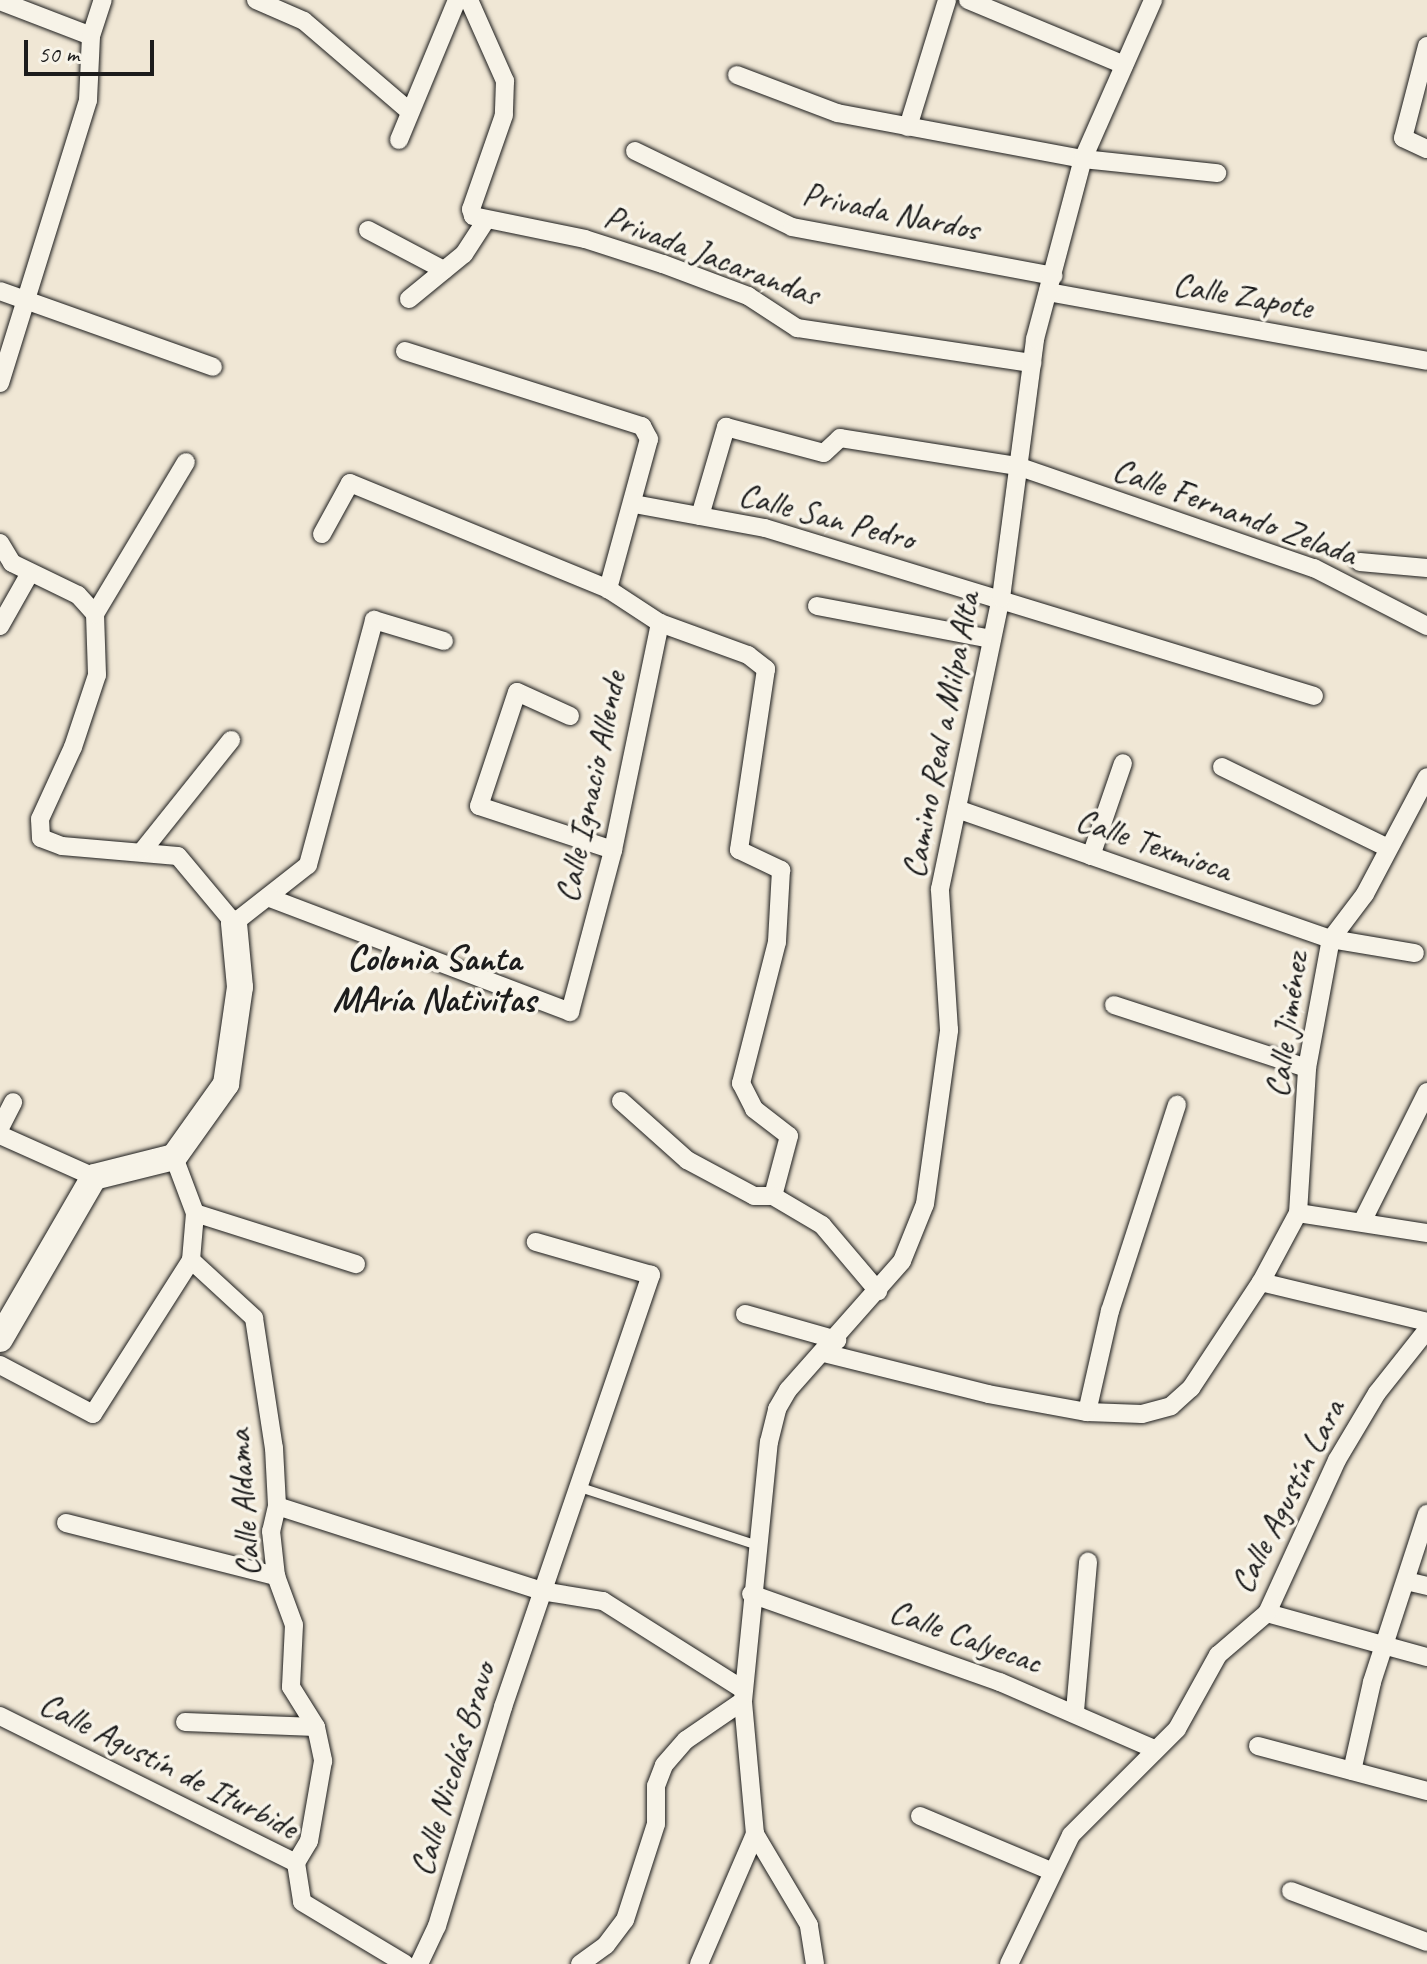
<!DOCTYPE html>
<meta charset="utf-8">
<style>
body{margin:0}
#map{position:relative;width:1427px;height:1964px;overflow:hidden;background:#f0e7d5;font-family:Caveat,sans-serif}
div>[style]{position:absolute}
[style*='--x']{left:calc(var(--x)*1px);top:calc(var(--y)*1px);width:calc(var(--w)*1px);rotate:calc(var(--a)*1deg)}
.roads{filter:drop-shadow(0 0 2px #1c1c1c) drop-shadow(0 0 2px #1c1c1c)}
.lane>*{height:9px;margin:-4.5px;padding:0 4.5px;transform-origin:4.5px;border-radius:4.5px;background:#f7f3e8}
.street>*{height:18px;margin:-9px;padding:0 9px;transform-origin:9px;border-radius:9px;background:#f7f3e8}
.secondary>*{height:26px;margin:-13px;padding:0 13px;transform-origin:13px;border-radius:13px;background:#f7f3e8}
span{translate:-50% -50%;white-space:nowrap;text-align:center;line-height:1.15;-webkit-text-stroke:7px #f7f3e8;paint-order:stroke}
.street-label{font-size:34px;color:#1c1c1c}
.neighbourhood-label{font-size:36px;color:#1c1c1c;font-weight:700}
.scale{position:absolute;left:24px;top:40px;width:130px;height:36px;box-sizing:border-box;border:4px solid #1c1c1c;border-top:0;padding-left:10px;font-size:24px;line-height:28px;white-space:nowrap;color:#1c1c1c;-webkit-text-stroke:6px #f7f3e8;paint-order:stroke}
</style>
<div id="map">
<div class="roads">
<div class="lane">
<div style="--x:580;--y:1487;--w:186;--a:18.1"></div>
</div>
<div class="street">
<div style="--x:256;--y:0;--w:52;--a:23.6"></div>
<div style="--x:304;--y:21;--w:137;--a:40.6"></div>
<div style="--x:469;--y:0;--w:89;--a:66"></div>
<div style="--x:505;--y:81;--w:34;--a:92"></div>
<div style="--x:504;--y:115;--w:100;--a:109.3"></div>
<div style="--x:471;--y:209;--w:7;--a:74"></div>
<div style="--x:473;--y:216;--w:114;--a:11.6"></div>
<div style="--x:585;--y:239;--w:82;--a:17.8"></div>
<div style="--x:663;--y:264;--w:91;--a:20.6"></div>
<div style="--x:748;--y:296;--w:59;--a:33.1"></div>
<div style="--x:797;--y:328;--w:238;--a:8.5"></div>
<div style="--x:968;--y:0;--w:169;--a:22.6"></div>
<div style="--x:0;--y:1;--w:97;--a:21"></div>
<div style="--x:1427;--y:46;--w:95;--a:104.6"></div>
<div style="--x:1403;--y:138;--w:26;--a:25"></div>
<div style="--x:737;--y:75;--w:107;--a:20.8"></div>
<div style="--x:837;--y:113;--w:250;--a:10.6"></div>
<div style="--x:1083;--y:159;--w:135;--a:6"></div>
<div style="--x:908;--y:127;--w:133;--a:-72.9"></div>
<div style="--x:399;--y:140;--w:152;--a:-67.5"></div>
<div style="--x:635;--y:151;--w:174;--a:25.8"></div>
<div style="--x:792;--y:227;--w:266;--a:10.6"></div>
<div style="--x:368;--y:230;--w:86;--a:27.8"></div>
<div style="--x:0;--y:291;--w:226;--a:19.6"></div>
<div style="--x:1048;--y:292;--w:385;--a:10.3"></div>
<div style="--x:409;--y:299;--w:71;--a:-39.3"></div>
<div style="--x:464;--y:254;--w:38;--a:-57"></div>
<div style="--x:405;--y:351;--w:249;--a:17.6"></div>
<div style="--x:642;--y:426;--w:15;--a:62"></div>
<div style="--x:649;--y:439;--w:156;--a:105.3"></div>
<div style="--x:0;--y:383;--w:296;--a:-72.7"></div>
<div style="--x:88;--y:100;--w:64;--a:-87.3"></div>
<div style="--x:91;--y:36;--w:38;--a:-72"></div>
<div style="--x:634;--y:504;--w:133;--a:10.4"></div>
<div style="--x:765;--y:528;--w:574;--a:17.01"></div>
<div style="--x:700;--y:516;--w:93;--a:-73.7"></div>
<div style="--x:726;--y:427;--w:101;--a:14.9"></div>
<div style="--x:824;--y:453;--w:22;--a:-43"></div>
<div style="--x:840;--y:438;--w:179;--a:9"></div>
<div style="--x:1017;--y:466;--w:314;--a:19"></div>
<div style="--x:1314;--y:568;--w:127;--a:27.2"></div>
<div style="--x:322;--y:534;--w:58;--a:-61.2"></div>
<div style="--x:350;--y:483;--w:279;--a:22.3"></div>
<div style="--x:608;--y:589;--w:62;--a:33.2"></div>
<div style="--x:660;--y:623;--w:94;--a:20"></div>
<div style="--x:748;--y:655;--w:23;--a:38"></div>
<div style="--x:766;--y:669;--w:183;--a:98.5"></div>
<div style="--x:739;--y:850;--w:47;--a:25.5"></div>
<div style="--x:781;--y:870;--w:72;--a:93.2"></div>
<div style="--x:777;--y:942;--w:146;--a:104.3"></div>
<div style="--x:741;--y:1083;--w:29;--a:63"></div>
<div style="--x:754;--y:1109;--w:44;--a:37.6"></div>
<div style="--x:789;--y:1136;--w:62;--a:104.9"></div>
<div style="--x:0;--y:543;--w:23;--a:59"></div>
<div style="--x:12;--y:563;--w:73;--a:25.9"></div>
<div style="--x:78;--y:595;--w:25;--a:48"></div>
<div style="--x:95;--y:614;--w:61;--a:88.1"></div>
<div style="--x:97;--y:675;--w:76;--a:108.4"></div>
<div style="--x:73;--y:747;--w:79;--a:114.6"></div>
<div style="--x:40;--y:819;--w:19;--a:87"></div>
<div style="--x:41;--y:838;--w:22;--a:21"></div>
<div style="--x:62;--y:846;--w:116;--a:4.9"></div>
<div style="--x:178;--y:856;--w:87;--a:50.1"></div>
<div style="--x:234;--y:923;--w:94;--a:-38.1"></div>
<div style="--x:308;--y:865;--w:254;--a:-74.9"></div>
<div style="--x:374;--y:620;--w:73;--a:16.7"></div>
<div style="--x:1360;--y:562;--w:67;--a:5.1"></div>
<div style="--x:817;--y:606;--w:178;--a:10.7"></div>
<div style="--x:95;--y:614;--w:177;--a:-59.1"></div>
<div style="--x:0;--y:626;--w:61;--a:-60.5"></div>
<div style="--x:570;--y:716;--w:58;--a:-155.6"></div>
<div style="--x:517;--y:692;--w:120;--a:108.4"></div>
<div style="--x:479;--y:806;--w:141;--a:18.2"></div>
<div style="--x:1222;--y:767;--w:185;--a:26"></div>
<div style="--x:957;--y:809;--w:396;--a:19.2"></div>
<div style="--x:1331;--y:939;--w:85;--a:9.5"></div>
<div style="--x:143;--y:850;--w:141;--a:-51.3"></div>
<div style="--x:1091;--y:856;--w:98;--a:-71"></div>
<div style="--x:270;--y:898;--w:321;--a:20.8"></div>
<div style="--x:570;--y:1012;--w:168;--a:-75.1"></div>
<div style="--x:613;--y:850;--w:232;--a:-78.3"></div>
<div style="--x:1114;--y:1005;--w:203;--a:18.1"></div>
<div style="--x:621;--y:1101;--w:89;--a:41.8"></div>
<div style="--x:687;--y:1160;--w:76;--a:28.2"></div>
<div style="--x:754;--y:1196;--w:19;--a:0"></div>
<div style="--x:0;--y:1128;--w:29;--a:-63"></div>
<div style="--x:0;--y:1135;--w:103;--a:24.1"></div>
<div style="--x:773;--y:1196;--w:57;--a:30.6"></div>
<div style="--x:822;--y:1225;--w:87;--a:49.7"></div>
<div style="--x:195;--y:1213;--w:169;--a:17.6"></div>
<div style="--x:1298;--y:1213;--w:131;--a:8.8"></div>
<div style="--x:1363;--y:1220;--w:143;--a:-63.4"></div>
<div style="--x:191;--y:1260;--w:86;--a:42.6"></div>
<div style="--x:254;--y:1318;--w:132;--a:81.3"></div>
<div style="--x:274;--y:1448;--w:58;--a:87"></div>
<div style="--x:277;--y:1506;--w:26;--a:103"></div>
<div style="--x:271;--y:1531;--w:45;--a:83.7"></div>
<div style="--x:276;--y:1576;--w:52;--a:69.8"></div>
<div style="--x:294;--y:1625;--w:62;--a:92.8"></div>
<div style="--x:291;--y:1687;--w:47;--a:58"></div>
<div style="--x:316;--y:1727;--w:35;--a:78"></div>
<div style="--x:323;--y:1761;--w:81;--a:99.9"></div>
<div style="--x:309;--y:1841;--w:26;--a:121"></div>
<div style="--x:1261;--y:1282;--w:171;--a:13.5"></div>
<div style="--x:745;--y:1314;--w:96;--a:15.8"></div>
<div style="--x:824;--y:1353;--w:169;--a:14"></div>
<div style="--x:988;--y:1394;--w:101;--a:10.3"></div>
<div style="--x:1087;--y:1412;--w:55;--a:2.1"></div>
<div style="--x:1142;--y:1414;--w:30;--a:-15"></div>
<div style="--x:1171;--y:1406;--w:27;--a:-42"></div>
<div style="--x:1191;--y:1388;--w:127;--a:-56.6"></div>
<div style="--x:1261;--y:1282;--w:78;--a:-61.8"></div>
<div style="--x:1298;--y:1213;--w:145;--a:-86.4"></div>
<div style="--x:1307;--y:1068;--w:131;--a:-79.5"></div>
<div style="--x:1331;--y:939;--w:56;--a:-52.9"></div>
<div style="--x:1365;--y:894;--w:132;--a:-62.1"></div>
<div style="--x:0;--y:1365;--w:105;--a:27.8"></div>
<div style="--x:93;--y:1414;--w:183;--a:-57.5"></div>
<div style="--x:191;--y:1260;--w:47;--a:-85.1"></div>
<div style="--x:195;--y:1213;--w:60;--a:-110.6"></div>
<div style="--x:1087;--y:1412;--w:104;--a:-77.2"></div>
<div style="--x:1110;--y:1311;--w:217;--a:-72"></div>
<div style="--x:277;--y:1506;--w:277;--a:17.8"></div>
<div style="--x:541;--y:1591;--w:63;--a:9.2"></div>
<div style="--x:603;--y:1601;--w:165;--a:32.3"></div>
<div style="--x:66;--y:1523;--w:217;--a:14.2"></div>
<div style="--x:1406;--y:1581;--w:22;--a:13"></div>
<div style="--x:751;--y:1594;--w:264;--a:19.5"></div>
<div style="--x:1000;--y:1682;--w:168;--a:23.5"></div>
<div style="--x:1267;--y:1613;--w:166;--a:15.4"></div>
<div style="--x:1075;--y:1711;--w:150;--a:-85"></div>
<div style="--x:0;--y:1716;--w:330;--a:26.4"></div>
<div style="--x:185;--y:1722;--w:131;--a:2.2"></div>
<div style="--x:1258;--y:1746;--w:175;--a:14.9"></div>
<div style="--x:1352;--y:1771;--w:91;--a:-77.3"></div>
<div style="--x:1372;--y:1682;--w:177;--a:-71.9"></div>
<div style="--x:920;--y:1816;--w:142;--a:22.8"></div>
<div style="--x:296;--y:1863;--w:39;--a:81"></div>
<div style="--x:302;--y:1902;--w:120;--a:31"></div>
<div style="--x:1291;--y:1891;--w:145;--a:20.6"></div>
<div style="--x:419;--y:1964;--w:42;--a:-64.7"></div>
<div style="--x:437;--y:1926;--w:229;--a:-73.2"></div>
<div style="--x:503;--y:1707;--w:457;--a:-71.1"></div>
<div style="--x:651;--y:1275;--w:120;--a:-164"></div>
<div style="--x:580;--y:1964;--w:32;--a:-36"></div>
<div style="--x:606;--y:1945;--w:31;--a:-53"></div>
<div style="--x:625;--y:1920;--w:101;--a:-72.1"></div>
<div style="--x:656;--y:1824;--w:38;--a:-90"></div>
<div style="--x:656;--y:1786;--w:22;--a:-69"></div>
<div style="--x:664;--y:1765;--w:33;--a:-49"></div>
<div style="--x:686;--y:1740;--w:69;--a:-34.4"></div>
<div style="--x:699;--y:1964;--w:142;--a:-66.7"></div>
<div style="--x:815;--y:1964;--w:39;--a:-99"></div>
<div style="--x:809;--y:1925;--w:106;--a:-120.7"></div>
<div style="--x:755;--y:1834;--w:134;--a:-95.2"></div>
<div style="--x:743;--y:1701;--w:260;--a:-84.3"></div>
<div style="--x:769;--y:1442;--w:34;--a:-76"></div>
<div style="--x:777;--y:1409;--w:22;--a:-60"></div>
<div style="--x:788;--y:1390;--w:172;--a:-48.5"></div>
<div style="--x:902;--y:1261;--w:61;--a:-68"></div>
<div style="--x:925;--y:1204;--w:176;--a:-82.1"></div>
<div style="--x:949;--y:1030;--w:141;--a:-93.7"></div>
<div style="--x:940;--y:889;--w:297;--a:-78.2"></div>
<div style="--x:1001;--y:598;--w:261;--a:-82.5"></div>
<div style="--x:1035;--y:339;--w:186;--a:-75.1"></div>
<div style="--x:1083;--y:159;--w:174;--a:-66.2"></div>
<div style="--x:1009;--y:1964;--w:143;--a:-64.3"></div>
<div style="--x:1071;--y:1835;--w:150;--a:-45"></div>
<div style="--x:1177;--y:1729;--w:85;--a:-61"></div>
<div style="--x:1218;--y:1655;--w:65;--a:-40.6"></div>
<div style="--x:1267;--y:1613;--w:168;--a:-65.4"></div>
<div style="--x:1337;--y:1460;--w:78;--a:-59.2"></div>
<div style="--x:1377;--y:1393;--w:80;--a:-51.6"></div>
</div>
<div class="secondary">
<div style="--x:0;--y:1339;--w:187;--a:-59.9"></div>
<div style="--x:94;--y:1177;--w:82;--a:-14"></div>
<div style="--x:174;--y:1157;--w:90;--a:-54.5"></div>
<div style="--x:226;--y:1084;--w:98;--a:-81.8"></div>
<div style="--x:240;--y:987;--w:64;--a:-95.4"></div>
</div>
</div>
<div class="street-label">
<span style="left:891px;top:211px;rotate:12deg">Privada Nardos</span>
<span style="left:712px;top:255px;rotate:21deg">Privada Jacarandas</span>
<span style="left:1243px;top:295px;rotate:10deg">Calle Zapote</span>
<span style="left:1235px;top:511px;rotate:20deg">Calle Fernando Zelada</span>
<span style="left:827px;top:516px;rotate:15deg">Calle San Pedro</span>
<span style="left:940px;top:735px;rotate:-79deg">Camino Real a Milpa Alta</span>
<span style="left:590px;top:787px;rotate:-78deg">Calle Ignacio Allende</span>
<span style="left:1154px;top:844px;rotate:19deg">Calle Texmioca</span>
<span style="left:1286px;top:1025px;rotate:-82deg">Calle Jiménez</span>
<span style="left:1287px;top:1496px;rotate:-63deg">Calle Agustín Lara</span>
<span style="left:243px;top:1503px;rotate:-94deg">Calle Aldama</span>
<span style="left:966px;top:1636px;rotate:20deg">Calle Calyecac</span>
<span style="left:169px;top:1765px;rotate:27deg">Calle Agustín de Iturbide</span>
<span style="left:452px;top:1769px;rotate:-73deg">Calle Nicolás Bravo</span>
</div>
<div class="neighbourhood-label">
<span style="left:434px;top:979px">Colonia Santa<br>MAría Nativitas</span>
</div>
<div class="scale">50 m</div>
</div>
